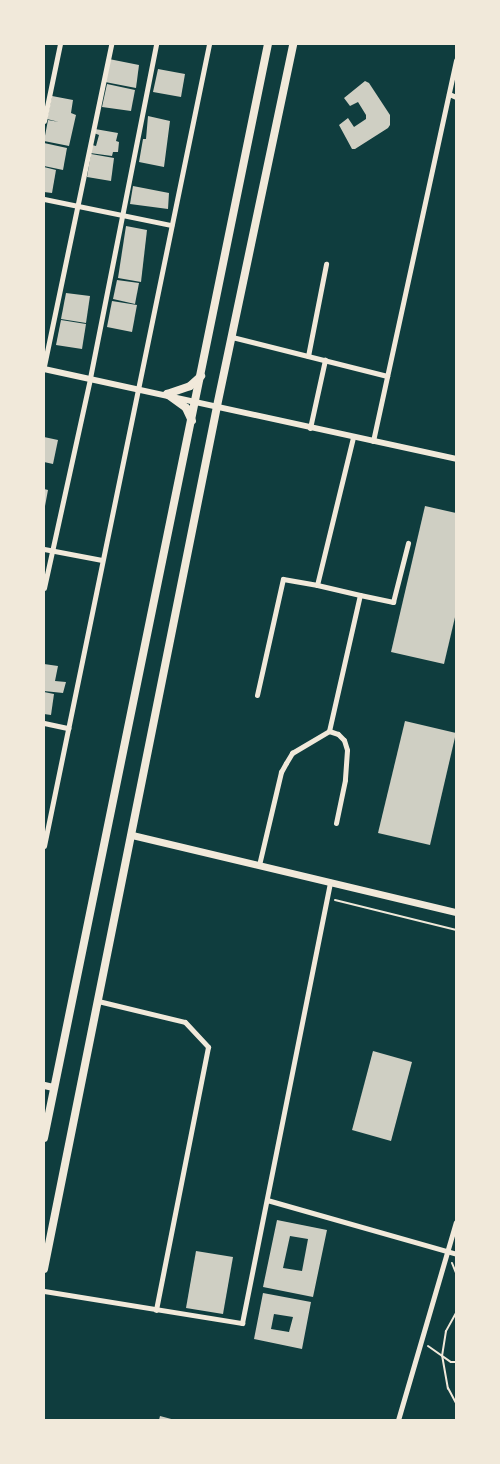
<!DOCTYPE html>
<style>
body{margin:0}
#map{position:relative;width:500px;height:1464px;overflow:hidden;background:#0f3d3e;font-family:Overpass,sans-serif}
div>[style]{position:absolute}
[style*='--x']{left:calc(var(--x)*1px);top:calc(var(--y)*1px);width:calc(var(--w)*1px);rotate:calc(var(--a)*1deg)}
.building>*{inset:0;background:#cfcfc3}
.path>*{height:2px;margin:-1px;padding:0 1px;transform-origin:1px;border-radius:1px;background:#f1e9da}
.minor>*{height:5px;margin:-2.5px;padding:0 2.5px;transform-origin:2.5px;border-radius:2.5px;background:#f1e9da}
.tertiary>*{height:6px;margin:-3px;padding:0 3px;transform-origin:3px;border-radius:3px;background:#f1e9da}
.secondary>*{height:7px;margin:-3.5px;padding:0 3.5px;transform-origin:3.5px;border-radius:3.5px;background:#f1e9da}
.primary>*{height:8px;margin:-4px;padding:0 4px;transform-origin:4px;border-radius:4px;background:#f1e9da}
span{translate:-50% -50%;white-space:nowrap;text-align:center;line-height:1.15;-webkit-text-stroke:5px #f1e9da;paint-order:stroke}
.frame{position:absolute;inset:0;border:45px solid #f1e9da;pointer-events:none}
</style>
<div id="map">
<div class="building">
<div style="clip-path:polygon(109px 59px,139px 65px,136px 88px,105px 82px)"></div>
<div style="clip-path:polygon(158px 69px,185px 74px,181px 97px,153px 92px)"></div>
<div style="clip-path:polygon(365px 81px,369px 83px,390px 115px,390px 125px,388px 128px,355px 149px,352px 149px,339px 125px,348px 118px,354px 127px,366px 119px,366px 115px,358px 102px,350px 106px,344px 98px)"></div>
<div style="clip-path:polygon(107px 84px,135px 90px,131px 111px,102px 107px)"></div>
<div style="clip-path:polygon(52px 96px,73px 100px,71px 113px,76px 115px,69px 146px,44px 141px,48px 120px,59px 122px,47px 119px)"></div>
<div style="clip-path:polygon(148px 116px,170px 121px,164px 167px,139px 162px,143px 139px,146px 139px)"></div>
<div style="clip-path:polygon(95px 129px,118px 133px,116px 141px,119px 142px,118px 152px,113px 152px,112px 156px,90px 153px,92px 145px,96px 146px,99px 135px,94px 133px)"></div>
<div style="clip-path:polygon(44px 143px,67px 148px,63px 170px,44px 166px)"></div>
<div style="clip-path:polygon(91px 154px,114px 158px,111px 181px,87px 177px)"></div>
<div style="clip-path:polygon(44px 167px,56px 170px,52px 193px,44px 192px)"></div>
<div style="clip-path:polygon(133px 186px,169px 193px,168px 209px,130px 204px)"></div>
<div style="clip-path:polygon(126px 226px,147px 230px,141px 282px,118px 278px)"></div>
<div style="clip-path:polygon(117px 280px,139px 283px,135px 304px,113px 299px)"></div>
<div style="clip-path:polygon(66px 293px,90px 296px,86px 323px,61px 319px)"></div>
<div style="clip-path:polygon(112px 301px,137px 305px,132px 332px,107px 327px)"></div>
<div style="clip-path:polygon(61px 320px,86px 324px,82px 349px,56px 345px)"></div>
<div style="clip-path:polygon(44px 437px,58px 440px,53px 464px,44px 462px)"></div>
<div style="clip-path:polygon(44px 489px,48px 490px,45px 506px,44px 506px)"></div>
<div style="clip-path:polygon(425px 506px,456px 513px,456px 613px,444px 664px,391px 652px)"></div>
<div style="clip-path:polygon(44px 664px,58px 666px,55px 681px,66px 682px,63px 693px,44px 691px)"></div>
<div style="clip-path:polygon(44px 692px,54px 694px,51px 715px,44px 714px)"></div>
<div style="clip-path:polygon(405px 721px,456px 733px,430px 845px,378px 833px)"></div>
<div style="clip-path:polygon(373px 1051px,412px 1062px,391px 1141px,352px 1130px)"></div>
<div style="clip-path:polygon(evenodd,277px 1220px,327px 1230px,313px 1297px,263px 1287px,277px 1220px,290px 1236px,308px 1239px,302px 1271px,283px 1268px,290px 1236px)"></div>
<div style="clip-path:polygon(196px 1251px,233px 1257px,223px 1314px,186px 1308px)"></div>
<div style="clip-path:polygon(evenodd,263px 1293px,311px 1302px,302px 1349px,254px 1339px,263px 1293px,274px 1314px,293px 1317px,289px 1332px,271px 1329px,274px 1314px)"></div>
<div style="clip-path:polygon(160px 1416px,175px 1420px,159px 1420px)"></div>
</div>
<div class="path">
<div style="--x:335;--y:900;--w:125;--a:13.9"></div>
<div style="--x:452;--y:1263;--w:11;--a:68"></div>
<div style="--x:456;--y:1313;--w:21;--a:119"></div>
<div style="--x:446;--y:1331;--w:24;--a:99"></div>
<div style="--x:442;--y:1355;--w:34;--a:80"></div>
<div style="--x:448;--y:1388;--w:17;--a:62"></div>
<div style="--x:428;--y:1346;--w:28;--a:35"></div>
<div style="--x:451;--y:1362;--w:5;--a:0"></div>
</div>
<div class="minor">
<div style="--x:449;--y:94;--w:8;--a:23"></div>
<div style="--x:44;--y:121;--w:79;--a:-78.3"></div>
<div style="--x:44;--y:199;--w:130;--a:11.6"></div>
<div style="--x:232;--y:337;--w:160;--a:14.1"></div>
<div style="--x:308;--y:356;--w:94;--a:-78.9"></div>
<div style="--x:44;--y:366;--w:329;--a:-78.2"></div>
<div style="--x:310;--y:428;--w:70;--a:-77.6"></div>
<div style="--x:373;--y:441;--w:390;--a:-77.7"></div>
<div style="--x:44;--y:549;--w:59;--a:10.7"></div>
<div style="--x:44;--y:588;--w:215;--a:-77.6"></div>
<div style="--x:90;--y:378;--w:340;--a:-78.8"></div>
<div style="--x:360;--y:595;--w:34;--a:12"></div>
<div style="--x:393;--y:602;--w:61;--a:-75.7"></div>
<div style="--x:257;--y:695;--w:119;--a:-77.4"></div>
<div style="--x:283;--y:579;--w:35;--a:10"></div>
<div style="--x:44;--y:723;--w:25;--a:12"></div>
<div style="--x:329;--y:731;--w:9;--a:18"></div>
<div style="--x:338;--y:734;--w:8;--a:45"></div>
<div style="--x:344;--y:740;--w:10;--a:73"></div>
<div style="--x:347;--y:750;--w:30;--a:94"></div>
<div style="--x:345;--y:780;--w:44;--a:101.8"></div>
<div style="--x:44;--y:846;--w:819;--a:-78.37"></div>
<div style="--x:259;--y:865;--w:96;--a:-76.7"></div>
<div style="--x:281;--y:772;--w:10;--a:-61"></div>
<div style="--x:286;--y:763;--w:12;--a:-59"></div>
<div style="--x:292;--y:753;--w:43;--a:-30.7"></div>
<div style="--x:329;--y:731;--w:139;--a:-77.2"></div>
<div style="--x:360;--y:595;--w:44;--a:-166.9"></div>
<div style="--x:317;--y:585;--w:152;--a:-76.3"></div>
<div style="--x:98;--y:1001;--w:89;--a:13.6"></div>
<div style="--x:185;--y:1022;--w:34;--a:47"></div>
<div style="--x:208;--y:1047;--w:268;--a:101.2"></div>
<div style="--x:267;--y:1200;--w:197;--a:15.9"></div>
<div style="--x:44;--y:1291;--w:201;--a:9.2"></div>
<div style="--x:242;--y:1323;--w:450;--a:-78.7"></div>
<div style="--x:398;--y:1420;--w:206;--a:-73.7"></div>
</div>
<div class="tertiary">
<div style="--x:44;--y:369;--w:422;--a:12.3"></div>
</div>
<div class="secondary">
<div style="--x:132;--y:835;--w:333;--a:13.4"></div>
<div style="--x:44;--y:1085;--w:9;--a:13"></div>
</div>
<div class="primary">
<div style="--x:167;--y:394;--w:24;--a:-19"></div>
<div style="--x:190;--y:386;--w:15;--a:-42"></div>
<div style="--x:167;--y:394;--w:24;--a:36"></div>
<div style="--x:186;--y:408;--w:14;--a:65"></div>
<div style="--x:44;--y:1138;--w:1117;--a:-78.43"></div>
<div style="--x:44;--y:1269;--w:880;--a:-78.66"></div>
<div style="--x:217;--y:406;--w:370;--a:-78.1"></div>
</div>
<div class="frame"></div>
</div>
